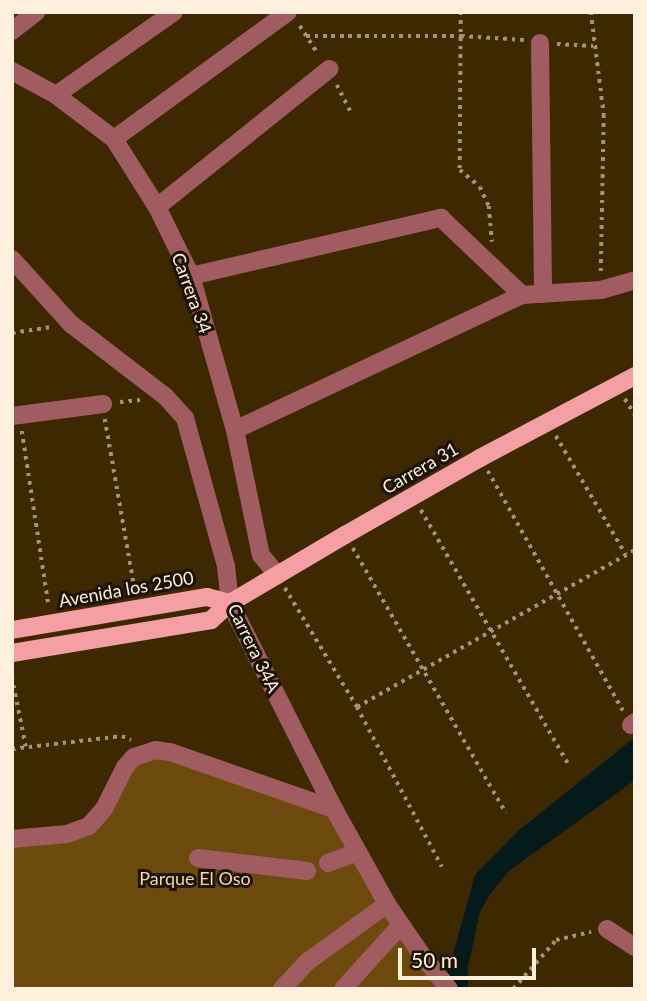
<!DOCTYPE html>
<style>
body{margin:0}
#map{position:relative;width:647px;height:1001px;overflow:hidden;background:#3d2802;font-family:Lato,sans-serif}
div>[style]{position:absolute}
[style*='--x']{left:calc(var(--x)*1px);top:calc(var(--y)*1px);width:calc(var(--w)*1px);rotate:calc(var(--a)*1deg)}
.green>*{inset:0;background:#6c4a0d}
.water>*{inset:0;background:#051b1b}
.path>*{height:3.5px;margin-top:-1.75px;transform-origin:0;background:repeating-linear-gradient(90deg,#a49377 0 3.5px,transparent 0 8.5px)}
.minor>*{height:18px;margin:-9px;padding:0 9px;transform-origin:9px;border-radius:9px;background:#a15c61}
.major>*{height:18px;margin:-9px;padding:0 9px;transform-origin:9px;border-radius:9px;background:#f49fa3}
span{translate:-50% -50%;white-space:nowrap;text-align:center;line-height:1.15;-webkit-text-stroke:6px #1d1305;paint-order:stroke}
.street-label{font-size:18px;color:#fef0dd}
.park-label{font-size:18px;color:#f4d5a8}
.frame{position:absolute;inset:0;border:14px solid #fef0dd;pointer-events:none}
.scale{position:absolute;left:398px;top:948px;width:138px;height:32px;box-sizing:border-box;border:4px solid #fef0dd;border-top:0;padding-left:9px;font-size:21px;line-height:24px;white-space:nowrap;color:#fef0dd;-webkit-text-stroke:5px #1d1305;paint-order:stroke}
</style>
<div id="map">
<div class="green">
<div style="clip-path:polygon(148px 751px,334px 809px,441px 979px,435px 989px,12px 989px,12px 839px,75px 833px)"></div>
</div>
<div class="water">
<div style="clip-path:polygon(635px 737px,635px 780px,509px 871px,490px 894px,480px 912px,468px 967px,468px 989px,435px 989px,452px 958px,475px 875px,518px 831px)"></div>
</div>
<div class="path">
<div style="--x:461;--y:12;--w:158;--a:90.4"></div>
<div style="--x:460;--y:170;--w:26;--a:40"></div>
<div style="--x:480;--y:187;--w:21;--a:65"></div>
<div style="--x:489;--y:206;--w:36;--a:85"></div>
<div style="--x:591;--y:12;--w:104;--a:82.8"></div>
<div style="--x:604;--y:115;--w:159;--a:91.1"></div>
<div style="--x:300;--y:26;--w:33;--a:57"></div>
<div style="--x:306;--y:36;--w:155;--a:0"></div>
<div style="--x:461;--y:36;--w:64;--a:3.6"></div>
<div style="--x:557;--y:44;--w:36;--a:3"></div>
<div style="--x:337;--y:85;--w:33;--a:63"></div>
<div style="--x:12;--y:333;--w:40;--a:-8.5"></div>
<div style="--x:625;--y:399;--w:19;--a:58"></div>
<div style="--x:120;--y:402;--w:20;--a:-6"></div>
<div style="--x:105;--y:419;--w:175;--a:80.1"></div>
<div style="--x:22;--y:431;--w:178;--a:81.3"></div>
<div style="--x:556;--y:436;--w:138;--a:59.5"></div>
<div style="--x:488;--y:471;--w:275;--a:60.6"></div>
<div style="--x:421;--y:510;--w:293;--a:59.9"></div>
<div style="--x:353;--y:548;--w:306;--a:60"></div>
<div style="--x:285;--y:588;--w:139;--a:58.8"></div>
<div style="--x:357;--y:707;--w:181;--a:62"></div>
<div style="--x:12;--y:677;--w:71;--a:78.7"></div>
<div style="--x:357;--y:707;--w:319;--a:-29.5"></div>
<div style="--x:12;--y:749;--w:111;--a:-6.7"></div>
<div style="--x:122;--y:736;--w:10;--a:24"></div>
<div style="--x:513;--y:989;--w:65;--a:-48.7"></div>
<div style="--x:556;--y:940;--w:36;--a:-13"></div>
</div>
<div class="minor">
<div style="--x:12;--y:31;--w:31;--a:-38"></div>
<div style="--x:540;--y:43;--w:251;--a:89.3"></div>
<div style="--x:12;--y:71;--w:50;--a:28.6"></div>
<div style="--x:56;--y:95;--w:73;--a:37.2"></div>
<div style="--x:114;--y:139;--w:80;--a:57.7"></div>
<div style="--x:157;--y:207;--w:77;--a:63.8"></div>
<div style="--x:191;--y:276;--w:160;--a:74.1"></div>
<div style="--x:235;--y:430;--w:128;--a:78.3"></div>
<div style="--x:261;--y:555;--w:26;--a:51"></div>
<div style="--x:56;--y:95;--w:144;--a:-35.1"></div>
<div style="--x:114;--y:139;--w:215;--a:-36.1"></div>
<div style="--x:157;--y:207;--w:221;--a:-38.7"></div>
<div style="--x:12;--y:259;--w:88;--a:47.8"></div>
<div style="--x:71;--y:324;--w:118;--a:37.5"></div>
<div style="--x:165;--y:396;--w:30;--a:48"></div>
<div style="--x:185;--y:418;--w:154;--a:74.5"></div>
<div style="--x:226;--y:566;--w:37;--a:84"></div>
<div style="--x:230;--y:603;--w:231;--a:63.2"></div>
<div style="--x:334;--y:809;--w:109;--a:60.8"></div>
<div style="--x:387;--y:904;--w:65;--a:55.6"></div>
<div style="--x:424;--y:958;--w:40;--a:51"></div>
<div style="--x:191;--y:276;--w:257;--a:-13.1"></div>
<div style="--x:441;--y:218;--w:112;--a:43.5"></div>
<div style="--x:12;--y:416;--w:92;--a:-7.5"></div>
<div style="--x:235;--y:430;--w:317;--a:-25.2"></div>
<div style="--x:522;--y:295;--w:79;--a:-3.6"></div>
<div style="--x:601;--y:290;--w:35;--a:-16"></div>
<div style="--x:631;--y:725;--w:5;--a:-37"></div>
<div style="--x:12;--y:839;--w:55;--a:-5.2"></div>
<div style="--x:67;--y:834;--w:23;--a:-20"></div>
<div style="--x:89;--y:826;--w:23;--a:-49"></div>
<div style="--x:104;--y:809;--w:47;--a:-63.4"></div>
<div style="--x:125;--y:767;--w:13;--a:-48"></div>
<div style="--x:134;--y:757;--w:22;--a:-18"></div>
<div style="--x:155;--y:750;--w:15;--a:8"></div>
<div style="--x:170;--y:752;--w:174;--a:19.2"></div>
<div style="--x:198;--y:858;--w:110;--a:6.8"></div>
<div style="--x:328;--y:863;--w:32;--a:-20"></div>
<div style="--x:607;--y:929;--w:33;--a:33"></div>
<div style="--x:282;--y:989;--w:37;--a:-47"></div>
<div style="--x:307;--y:962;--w:99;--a:-35.9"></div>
<div style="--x:343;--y:989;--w:86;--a:-47.8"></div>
</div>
<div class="major">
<div style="--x:12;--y:630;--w:198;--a:-9.6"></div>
<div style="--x:207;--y:597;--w:24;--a:15"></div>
<div style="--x:12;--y:653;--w:202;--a:-9.4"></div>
<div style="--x:211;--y:620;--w:25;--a:-42"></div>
<div style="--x:230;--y:603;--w:134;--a:-30.6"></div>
<div style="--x:345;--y:535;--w:155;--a:-29.7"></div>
<div style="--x:480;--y:458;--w:175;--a:-27.9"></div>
</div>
<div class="street-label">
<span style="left:192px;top:293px;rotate:70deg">Carrera 34</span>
<span style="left:420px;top:468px;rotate:-30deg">Carrera 31</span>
<span style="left:126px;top:589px;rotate:-10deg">Avenida los 2500</span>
<span style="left:254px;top:648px;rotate:64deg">Carrera 34A</span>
</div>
<div class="park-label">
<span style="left:195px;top:878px">Parque El Oso</span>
</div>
<div class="frame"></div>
<div class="scale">50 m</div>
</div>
